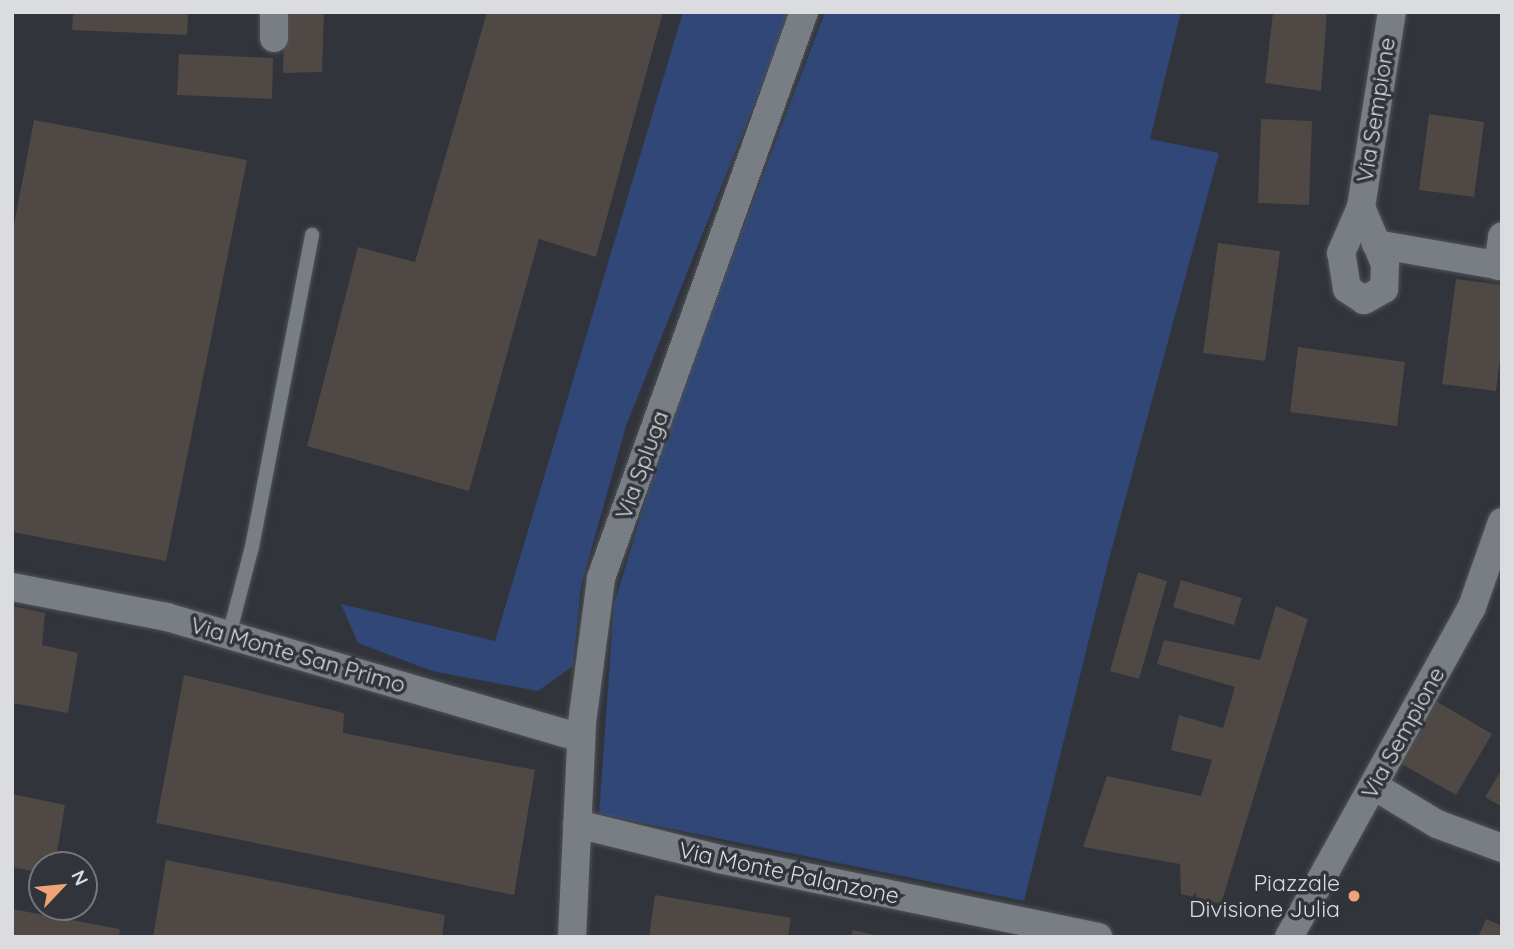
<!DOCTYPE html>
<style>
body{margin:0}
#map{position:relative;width:1514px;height:949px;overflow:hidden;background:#31343b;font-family:Quicksand,sans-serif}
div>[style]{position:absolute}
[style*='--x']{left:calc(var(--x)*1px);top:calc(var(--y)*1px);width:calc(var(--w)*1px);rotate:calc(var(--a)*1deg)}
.green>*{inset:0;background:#304777}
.building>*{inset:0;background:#4f4844}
.roads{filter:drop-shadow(0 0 2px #4f5257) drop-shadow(0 0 2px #4f5257)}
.service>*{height:14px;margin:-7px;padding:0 7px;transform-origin:7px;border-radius:7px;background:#797d84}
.minor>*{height:28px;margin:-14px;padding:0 14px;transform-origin:14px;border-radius:14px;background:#797d84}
.dots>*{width:19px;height:19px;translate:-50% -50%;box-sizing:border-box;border:4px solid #31343b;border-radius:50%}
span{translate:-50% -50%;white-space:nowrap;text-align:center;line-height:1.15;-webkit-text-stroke:7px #31343b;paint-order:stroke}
.street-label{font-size:23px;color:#dadce0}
.poi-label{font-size:23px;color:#dadce0}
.right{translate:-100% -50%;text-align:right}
.frame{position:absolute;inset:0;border:14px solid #dadce0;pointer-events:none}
.north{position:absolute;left:28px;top:851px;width:70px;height:70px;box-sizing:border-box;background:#31343b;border:2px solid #75777d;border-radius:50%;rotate:64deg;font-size:19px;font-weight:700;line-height:28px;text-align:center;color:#dadce0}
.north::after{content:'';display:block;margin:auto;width:24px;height:32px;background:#efa377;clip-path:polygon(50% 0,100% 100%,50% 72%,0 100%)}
</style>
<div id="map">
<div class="green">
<div style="clip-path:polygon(683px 12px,791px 12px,626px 426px,581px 586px,573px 666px,538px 691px,432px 671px,358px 643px,341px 604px,495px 641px)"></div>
<div style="clip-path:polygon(825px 12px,1181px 12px,1150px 139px,1219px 153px,1109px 559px,1024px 901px,599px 814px,614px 604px,671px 417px)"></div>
</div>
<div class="building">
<div style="clip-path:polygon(73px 12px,188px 12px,187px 35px,72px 30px)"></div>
<div style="clip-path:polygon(285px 12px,324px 12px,322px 72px,283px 73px)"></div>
<div style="clip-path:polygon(487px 12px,663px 12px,596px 257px,539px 239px,469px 491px,307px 446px,358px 247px,415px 262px)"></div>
<div style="clip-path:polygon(1273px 12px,1327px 12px,1321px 91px,1265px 83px)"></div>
<div style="clip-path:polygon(179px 54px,273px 58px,272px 99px,177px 95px)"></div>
<div style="clip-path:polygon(1429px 114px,1484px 122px,1474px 197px,1419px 190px)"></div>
<div style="clip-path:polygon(1261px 119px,1312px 121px,1309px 205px,1258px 203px)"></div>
<div style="clip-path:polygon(34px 120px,247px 160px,166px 561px,12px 532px,12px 235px)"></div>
<div style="clip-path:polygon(1218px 243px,1280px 251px,1265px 361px,1203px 353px)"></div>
<div style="clip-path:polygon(1456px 279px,1502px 285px,1502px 344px,1496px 391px,1442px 384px)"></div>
<div style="clip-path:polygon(1298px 347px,1405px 362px,1397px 426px,1290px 412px)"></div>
<div style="clip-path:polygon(1138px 572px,1167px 581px,1139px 679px,1110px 671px)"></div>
<div style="clip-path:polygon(1181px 580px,1242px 598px,1234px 625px,1173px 607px)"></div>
<div style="clip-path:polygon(12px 606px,45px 613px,42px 645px,78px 653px,68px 713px,12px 703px)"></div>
<div style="clip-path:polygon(1276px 606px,1308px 619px,1221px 904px,1181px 894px,1180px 864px,1083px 847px,1107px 776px,1201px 796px,1212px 760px,1171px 750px,1179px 715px,1223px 728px,1235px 687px,1157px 664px,1164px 640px,1260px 660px)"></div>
<div style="clip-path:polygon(184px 675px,344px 713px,343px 733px,535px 770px,514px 895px,156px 823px)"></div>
<div style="clip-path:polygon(1436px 701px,1492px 734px,1456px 795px,1400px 763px)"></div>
<div style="clip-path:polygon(1502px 769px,1502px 807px,1485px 797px)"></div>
<div style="clip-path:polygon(12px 794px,65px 805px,55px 865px,42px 865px,42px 873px,12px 867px)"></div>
<div style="clip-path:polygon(166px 860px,445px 915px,442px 937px,153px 937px)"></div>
<div style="clip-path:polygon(655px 895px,791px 918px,788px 937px,649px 937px)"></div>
<div style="clip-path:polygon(12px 909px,120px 929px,119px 937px,12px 937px)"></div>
<div style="clip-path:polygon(1486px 919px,1502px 926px,1502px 937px,1478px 937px)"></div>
<div style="clip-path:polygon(853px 930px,879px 936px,879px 937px,851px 937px)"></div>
</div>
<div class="roads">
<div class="service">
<div style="--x:229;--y:635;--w:91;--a:-75.4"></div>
<div style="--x:252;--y:547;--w:318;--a:-79.1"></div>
</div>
<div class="minor">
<div style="--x:274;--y:38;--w:26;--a:-90"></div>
<div style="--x:1361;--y:207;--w:62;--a:67.2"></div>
<div style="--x:1385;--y:264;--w:25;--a:92"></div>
<div style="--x:1384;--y:289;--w:23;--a:151"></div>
<div style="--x:1364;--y:300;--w:20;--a:-147"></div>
<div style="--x:1347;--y:289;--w:36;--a:-99"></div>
<div style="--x:1341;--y:253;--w:50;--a:-66.5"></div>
<div style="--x:1361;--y:207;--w:197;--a:-81"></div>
<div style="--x:1376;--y:244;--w:128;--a:9.9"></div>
<div style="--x:1498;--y:266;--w:30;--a:-82"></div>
<div style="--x:12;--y:587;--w:158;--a:11"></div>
<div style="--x:167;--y:617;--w:431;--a:16.3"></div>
<div style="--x:1374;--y:786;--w:74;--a:31.1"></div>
<div style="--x:1437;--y:824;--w:69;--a:20.3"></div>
<div style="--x:577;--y:824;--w:146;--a:13.8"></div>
<div style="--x:719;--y:859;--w:387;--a:11.6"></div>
<div style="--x:572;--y:937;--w:214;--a:-87.3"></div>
<div style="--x:582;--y:723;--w:146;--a:-82.5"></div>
<div style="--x:601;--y:578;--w:601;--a:-70.27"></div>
<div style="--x:1289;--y:937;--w:377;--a:-61"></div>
<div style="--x:1472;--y:607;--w:90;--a:-70.6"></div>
</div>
</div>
<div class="dots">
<div style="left:1354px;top:896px;background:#efa377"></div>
</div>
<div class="street-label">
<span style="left:1376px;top:110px;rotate:-81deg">Via Sempione</span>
<span style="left:642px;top:465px;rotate:-70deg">Via Spluga</span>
<span style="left:298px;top:655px;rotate:16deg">Via Monte San Primo</span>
<span style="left:1403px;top:733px;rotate:-61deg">Via Sempione</span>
<span style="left:789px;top:873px;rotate:12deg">Via Monte Palanzone</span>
</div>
<div class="poi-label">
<span class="right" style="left:1340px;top:896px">Piazzale<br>Divisione Julia</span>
</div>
<div class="frame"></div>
<div class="north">N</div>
</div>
